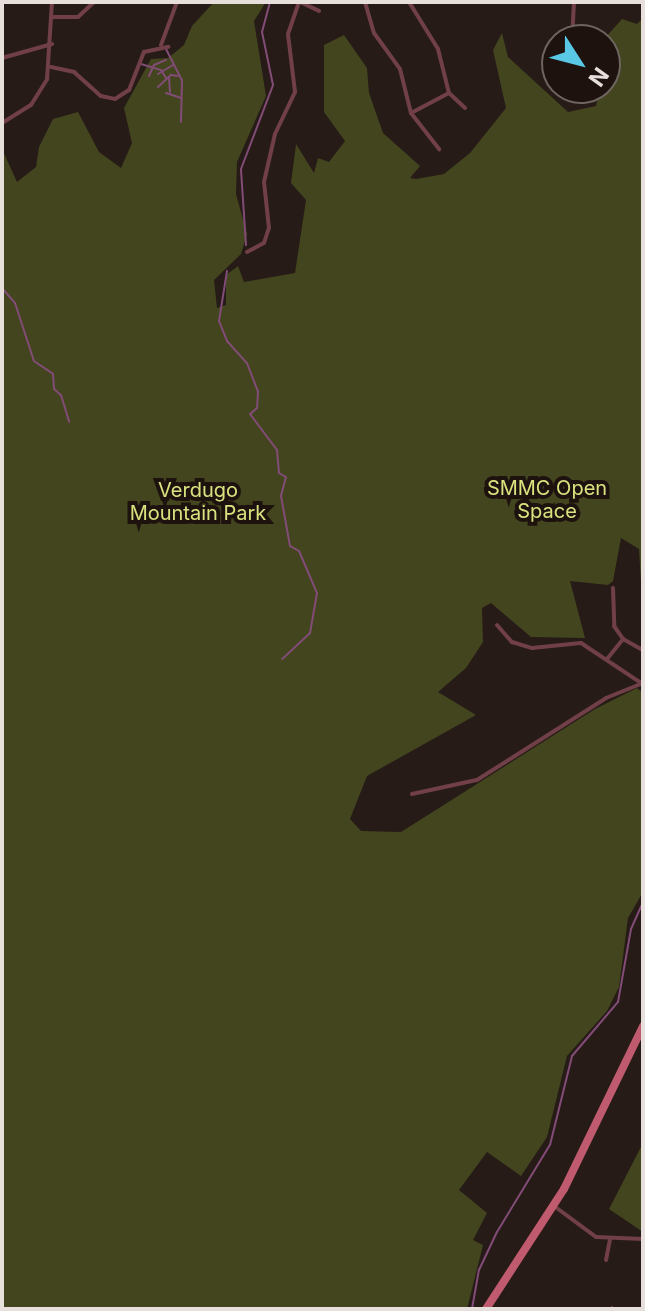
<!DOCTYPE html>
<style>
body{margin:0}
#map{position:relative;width:645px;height:1311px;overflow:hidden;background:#261b17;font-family:Inter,sans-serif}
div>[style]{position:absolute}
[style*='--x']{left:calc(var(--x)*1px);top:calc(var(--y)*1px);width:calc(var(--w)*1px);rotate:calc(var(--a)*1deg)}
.green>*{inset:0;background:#42451e}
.stream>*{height:2px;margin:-1px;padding:0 1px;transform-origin:1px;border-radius:1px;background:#824c77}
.street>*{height:4px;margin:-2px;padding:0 2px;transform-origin:2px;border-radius:2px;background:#703f47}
.primary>*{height:8px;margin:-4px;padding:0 4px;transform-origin:4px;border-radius:4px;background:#c05b6f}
span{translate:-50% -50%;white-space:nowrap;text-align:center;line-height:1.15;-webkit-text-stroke:8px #1d120e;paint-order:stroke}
.park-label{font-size:20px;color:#d9e27e}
.frame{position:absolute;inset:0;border:4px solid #e7dfdc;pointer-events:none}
.north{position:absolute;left:541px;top:24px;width:80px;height:80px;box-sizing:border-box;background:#1d120e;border:2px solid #6e6460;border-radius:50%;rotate:126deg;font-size:22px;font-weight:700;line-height:32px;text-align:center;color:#e7dfdc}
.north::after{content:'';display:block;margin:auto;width:28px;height:36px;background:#59c8e4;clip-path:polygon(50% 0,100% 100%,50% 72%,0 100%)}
</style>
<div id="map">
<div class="green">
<div style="clip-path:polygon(214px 2px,266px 2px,254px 21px,266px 96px,237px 162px,236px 194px,247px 234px,241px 254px,214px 280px,217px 308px,226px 305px,226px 275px,238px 266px,244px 282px,295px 273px,306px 200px,291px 183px,296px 144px,314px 173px,318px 158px,329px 162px,345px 141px,324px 112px,324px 45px,344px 35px,367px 68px,369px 93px,383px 133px,420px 166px,410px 178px,416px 179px,444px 174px,470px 153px,506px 108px,493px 50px,502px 33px,508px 57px,568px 112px,596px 106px,600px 88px,605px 88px,605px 38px,622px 19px,637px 24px,643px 18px,643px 615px,639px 549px,621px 538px,613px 581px,608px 585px,570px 581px,585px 638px,531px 637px,491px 603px,482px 608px,483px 642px,466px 668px,438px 692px,476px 715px,367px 776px,350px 819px,361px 831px,401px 832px,595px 709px,637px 688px,643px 693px,643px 892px,628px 918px,619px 987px,607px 1011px,567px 1056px,547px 1137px,521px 1176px,487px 1152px,459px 1190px,487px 1213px,473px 1240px,483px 1245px,467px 1309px,2px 1309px,2px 149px,17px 182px,36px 167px,39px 147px,53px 119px,78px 112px,99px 152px,121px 168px,132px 143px,124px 108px,151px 59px,168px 58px,184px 45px,192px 26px)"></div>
<div style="clip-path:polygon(643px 1143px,643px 1232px,609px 1209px)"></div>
</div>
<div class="stream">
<div style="--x:166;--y:49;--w:35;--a:63"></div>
<div style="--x:182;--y:80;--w:42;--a:91.4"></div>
<div style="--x:141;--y:64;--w:21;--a:17"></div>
<div style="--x:161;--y:70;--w:9;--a:58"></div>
<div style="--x:158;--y:74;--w:17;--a:-31"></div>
<div style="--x:149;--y:76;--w:12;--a:-66"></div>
<div style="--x:154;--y:65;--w:13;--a:-23"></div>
<div style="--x:169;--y:78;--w:14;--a:86"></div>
<div style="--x:158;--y:87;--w:18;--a:-43"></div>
<div style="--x:171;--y:75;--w:7;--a:8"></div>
<div style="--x:166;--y:93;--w:16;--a:18"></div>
<div style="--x:246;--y:245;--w:76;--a:-93.8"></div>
<div style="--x:241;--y:169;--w:90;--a:-69.1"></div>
<div style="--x:273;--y:85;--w:54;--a:-101.7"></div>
<div style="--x:262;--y:32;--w:31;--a:-75"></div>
<div style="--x:227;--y:271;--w:51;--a:99.1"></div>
<div style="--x:219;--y:321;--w:22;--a:68"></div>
<div style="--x:227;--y:341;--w:30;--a:48"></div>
<div style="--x:247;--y:363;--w:30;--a:69"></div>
<div style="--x:258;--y:391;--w:17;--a:93"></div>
<div style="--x:257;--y:408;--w:9;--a:139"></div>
<div style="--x:250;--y:414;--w:45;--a:53.1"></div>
<div style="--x:277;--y:450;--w:23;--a:85"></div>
<div style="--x:279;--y:473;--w:8;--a:30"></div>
<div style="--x:286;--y:477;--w:20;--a:105"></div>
<div style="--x:281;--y:496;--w:51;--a:79.8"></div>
<div style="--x:290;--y:546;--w:10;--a:29"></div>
<div style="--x:299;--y:551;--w:46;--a:66.8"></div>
<div style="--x:317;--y:593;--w:41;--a:99.9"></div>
<div style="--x:310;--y:633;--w:38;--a:137"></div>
<div style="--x:2;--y:288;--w:20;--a:49"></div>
<div style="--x:15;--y:303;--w:61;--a:71.9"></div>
<div style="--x:34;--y:361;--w:23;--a:34"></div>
<div style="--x:53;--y:374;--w:15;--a:86"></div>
<div style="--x:54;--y:389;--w:9;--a:41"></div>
<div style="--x:61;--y:395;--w:28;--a:73"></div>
<div style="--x:612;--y:1307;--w:2;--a:90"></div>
<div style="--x:472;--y:1309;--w:40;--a:-80"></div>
<div style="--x:479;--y:1270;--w:42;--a:-64.7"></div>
<div style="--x:497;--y:1232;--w:102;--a:-58.7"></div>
<div style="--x:550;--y:1145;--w:92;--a:-76.1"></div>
<div style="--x:572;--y:1056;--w:71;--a:-49.6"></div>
<div style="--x:618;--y:1002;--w:74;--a:-79.9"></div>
<div style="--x:631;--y:929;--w:30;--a:-66"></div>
</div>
<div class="street">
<div style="--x:300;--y:2;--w:21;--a:25"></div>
<div style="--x:365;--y:2;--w:32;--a:74"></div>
<div style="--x:374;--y:33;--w:44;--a:54.2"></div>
<div style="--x:400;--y:69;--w:45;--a:76"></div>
<div style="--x:411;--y:113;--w:46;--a:52.1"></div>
<div style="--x:409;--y:2;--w:55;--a:58.3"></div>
<div style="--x:438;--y:49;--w:45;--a:76"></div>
<div style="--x:449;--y:93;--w:22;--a:43"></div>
<div style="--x:52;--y:17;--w:26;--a:0"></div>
<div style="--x:78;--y:17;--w:22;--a:-43"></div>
<div style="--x:572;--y:40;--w:38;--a:-87"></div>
<div style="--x:161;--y:45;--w:46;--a:-69.6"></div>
<div style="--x:2;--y:58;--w:52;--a:-15.6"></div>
<div style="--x:51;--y:67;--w:24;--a:12"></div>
<div style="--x:74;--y:72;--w:36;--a:42"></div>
<div style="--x:101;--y:96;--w:14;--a:12"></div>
<div style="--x:115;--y:99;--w:17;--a:-33"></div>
<div style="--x:129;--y:90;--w:41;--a:-68.5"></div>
<div style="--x:144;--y:52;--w:25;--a:-12"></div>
<div style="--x:411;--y:113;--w:43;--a:-27.8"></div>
<div style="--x:2;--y:123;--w:34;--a:-32"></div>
<div style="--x:31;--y:105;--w:31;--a:-58"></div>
<div style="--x:47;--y:79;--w:77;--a:-86.3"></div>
<div style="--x:247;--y:252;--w:19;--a:-28"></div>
<div style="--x:264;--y:243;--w:16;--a:-72"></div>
<div style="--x:269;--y:228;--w:46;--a:-96.2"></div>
<div style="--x:264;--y:182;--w:49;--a:-77.1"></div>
<div style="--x:275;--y:134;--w:47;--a:-64.5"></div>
<div style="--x:295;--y:92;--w:58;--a:-96.9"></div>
<div style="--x:288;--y:34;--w:34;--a:-71"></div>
<div style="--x:613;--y:588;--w:38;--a:88"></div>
<div style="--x:614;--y:626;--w:16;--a:55"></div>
<div style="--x:623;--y:639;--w:23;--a:29"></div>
<div style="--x:497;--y:625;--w:23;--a:49"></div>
<div style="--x:512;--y:642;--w:21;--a:17"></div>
<div style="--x:532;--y:648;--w:49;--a:-5.8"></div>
<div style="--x:581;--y:643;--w:72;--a:33.7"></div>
<div style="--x:607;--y:659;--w:26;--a:-51"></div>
<div style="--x:412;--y:794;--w:66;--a:-12.2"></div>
<div style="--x:477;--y:780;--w:153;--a:-32.4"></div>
<div style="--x:606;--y:698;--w:38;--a:-22"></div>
<div style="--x:554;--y:1206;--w:52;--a:36.4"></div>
<div style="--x:596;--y:1237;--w:47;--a:2.4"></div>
<div style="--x:606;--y:1260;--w:20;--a:-79"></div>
</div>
<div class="primary">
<div style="--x:486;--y:1309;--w:143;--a:-57"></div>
<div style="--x:564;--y:1189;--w:181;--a:-64.1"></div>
</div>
<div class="park-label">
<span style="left:547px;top:500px">SMMC Open<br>Space</span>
<span style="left:198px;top:502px">Verdugo<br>Mountain Park</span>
</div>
<div class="frame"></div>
<div class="north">N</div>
</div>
